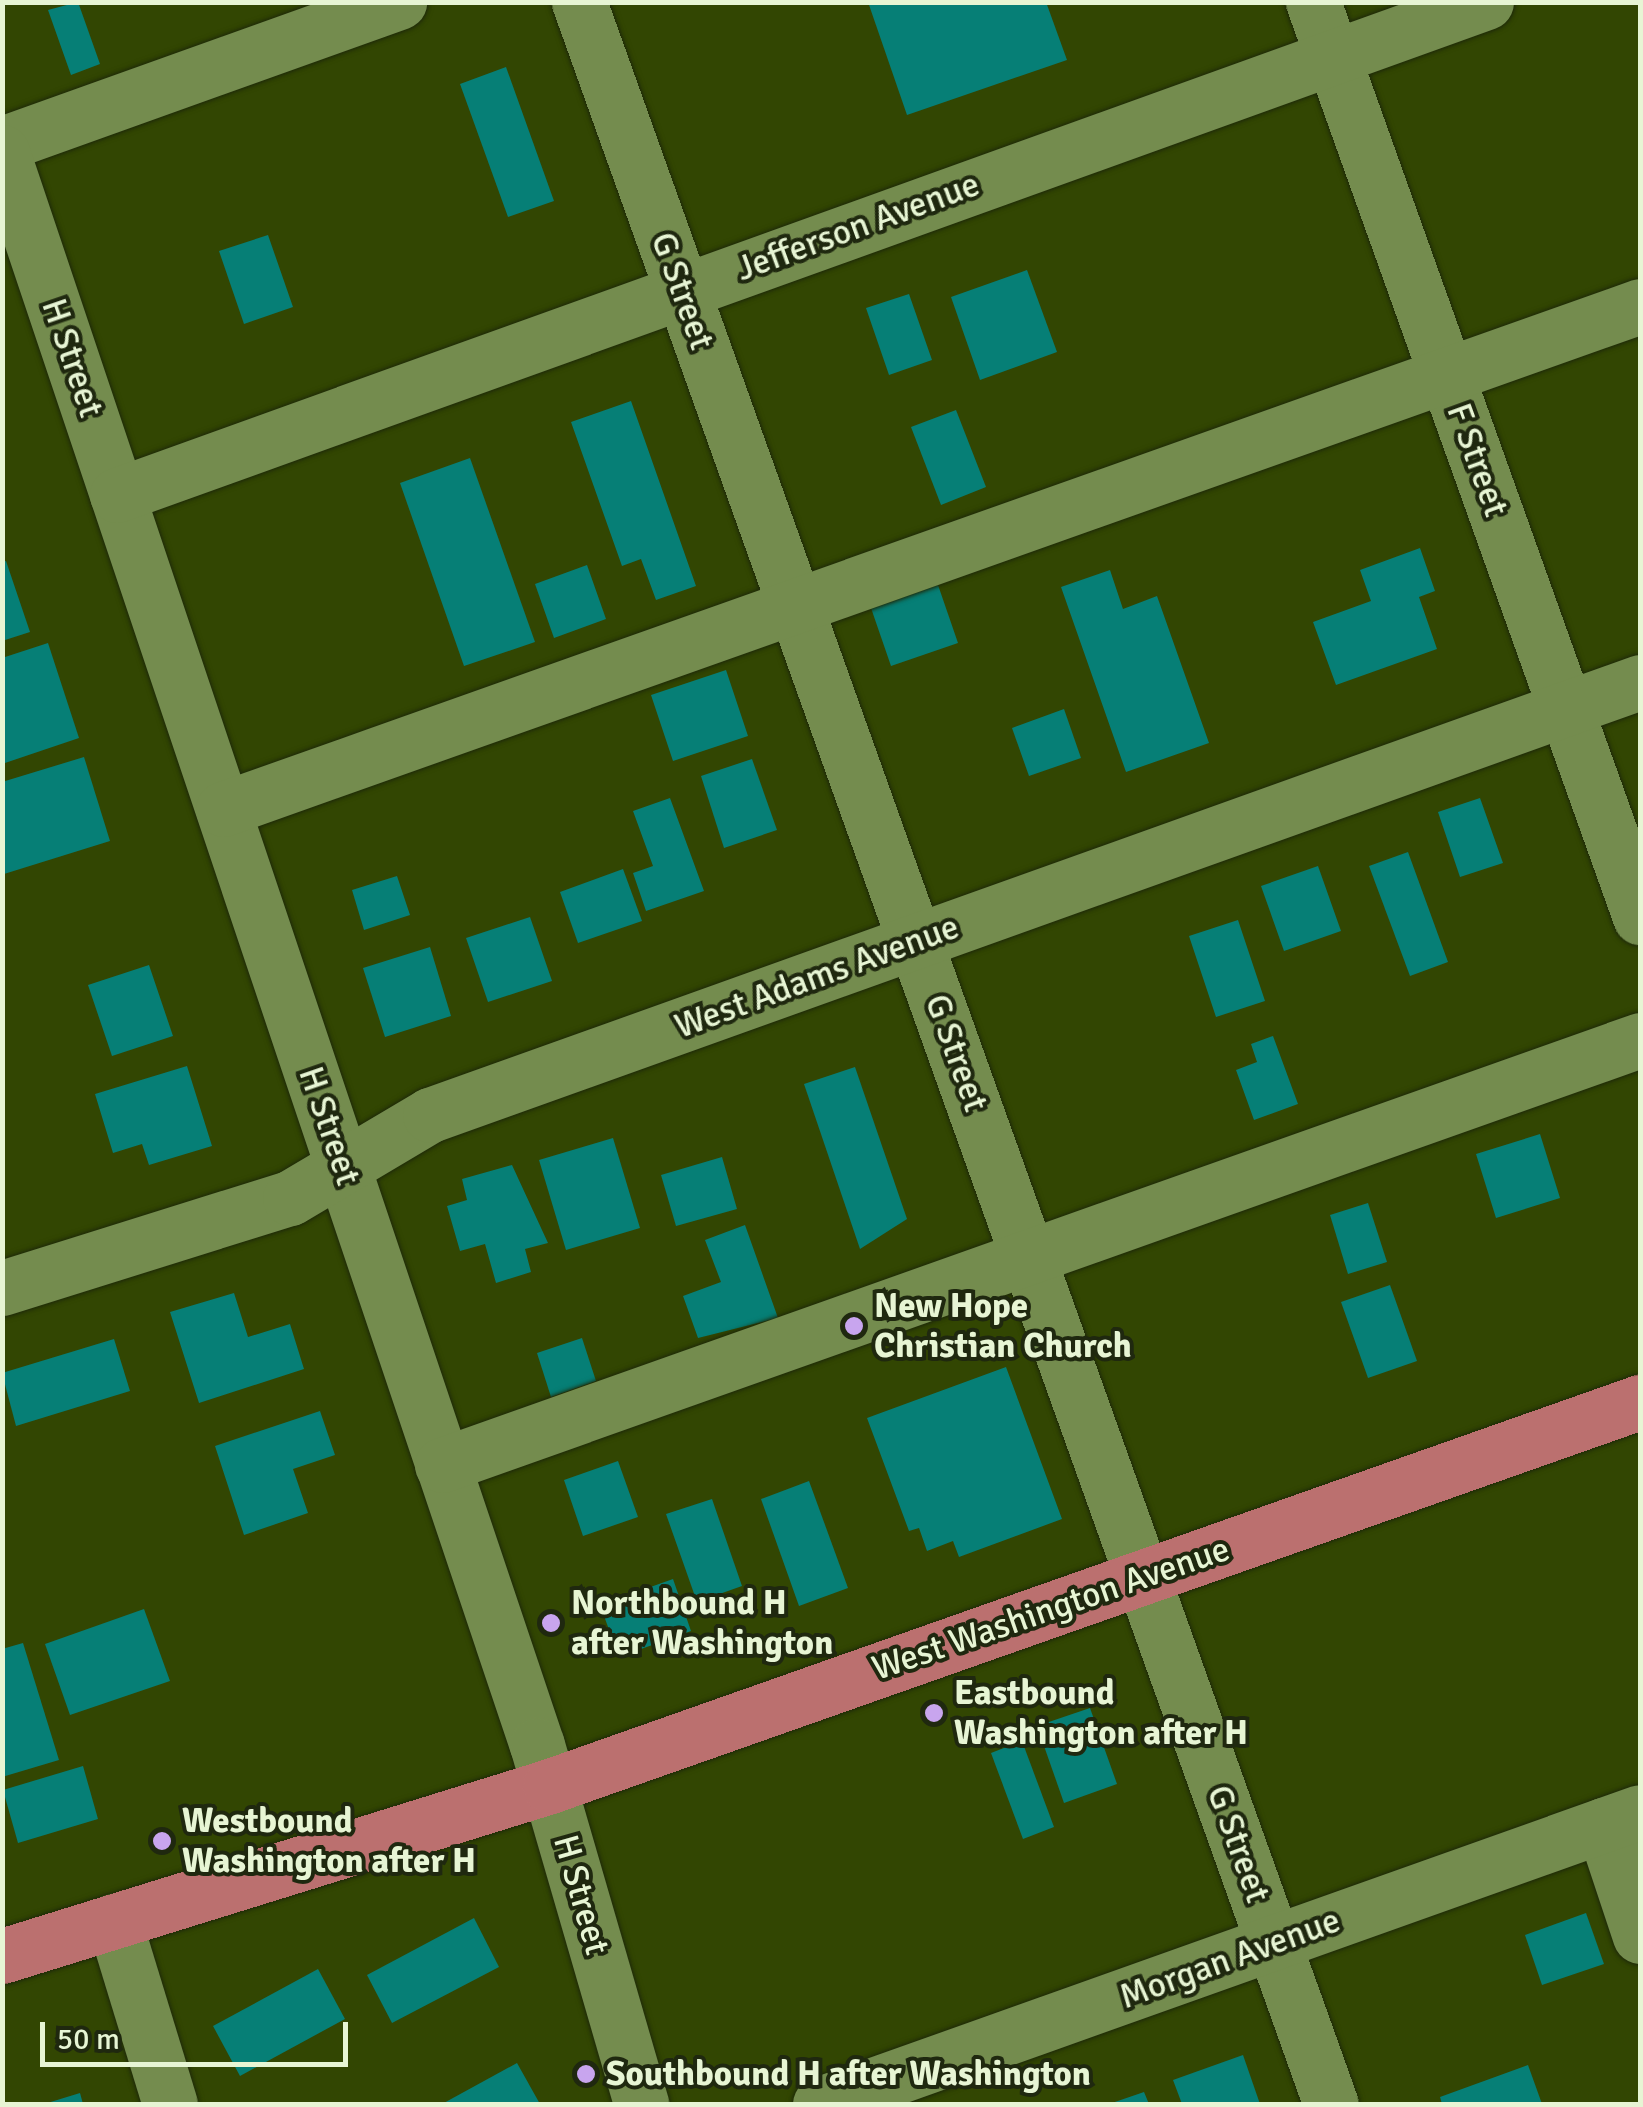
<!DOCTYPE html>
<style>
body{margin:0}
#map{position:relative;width:1643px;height:2107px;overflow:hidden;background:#324602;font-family:Signika,sans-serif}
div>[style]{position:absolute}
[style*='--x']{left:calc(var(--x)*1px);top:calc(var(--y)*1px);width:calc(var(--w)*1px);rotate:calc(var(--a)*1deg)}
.building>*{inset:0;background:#067f76}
.roads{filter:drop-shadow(0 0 2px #1e2909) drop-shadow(0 0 2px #1e2909)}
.minor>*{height:55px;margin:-27.5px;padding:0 27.5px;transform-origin:27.5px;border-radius:27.5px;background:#748c4e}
.major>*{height:55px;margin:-27.5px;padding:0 27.5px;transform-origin:27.5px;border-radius:27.5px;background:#bb706f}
.dots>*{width:28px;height:28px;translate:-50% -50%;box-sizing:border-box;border:5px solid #1f280f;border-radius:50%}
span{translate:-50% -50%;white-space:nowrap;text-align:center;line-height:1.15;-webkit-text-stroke:8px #1f280f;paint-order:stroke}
.street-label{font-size:35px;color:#e7f5d4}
.poi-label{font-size:35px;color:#e7f5d4;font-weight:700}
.left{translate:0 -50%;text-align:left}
.frame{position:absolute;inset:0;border:5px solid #e7f5d4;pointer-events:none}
.scale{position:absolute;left:40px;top:2022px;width:308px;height:45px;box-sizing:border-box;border:5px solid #e7f5d4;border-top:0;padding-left:12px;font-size:30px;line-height:35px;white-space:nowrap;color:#e7f5d4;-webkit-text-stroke:8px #1f280f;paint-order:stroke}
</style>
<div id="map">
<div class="building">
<div style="clip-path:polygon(78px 2px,100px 64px,71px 75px,48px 10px)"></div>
<div style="clip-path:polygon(868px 2px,1046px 2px,1067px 60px,907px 115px)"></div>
<div style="clip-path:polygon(506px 67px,554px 201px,508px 217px,460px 84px)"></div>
<div style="clip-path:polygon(268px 235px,293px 307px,244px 324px,219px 251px)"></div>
<div style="clip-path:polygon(1027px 270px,1057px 352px,980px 380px,951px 297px)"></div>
<div style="clip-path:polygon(909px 294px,932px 360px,889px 375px,866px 308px)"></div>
<div style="clip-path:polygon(631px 401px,696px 586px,656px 600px,641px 559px,622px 566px,571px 422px)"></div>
<div style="clip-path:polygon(956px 410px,986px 487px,941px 505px,911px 427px)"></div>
<div style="clip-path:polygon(470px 458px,535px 642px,464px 666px,400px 483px)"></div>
<div style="clip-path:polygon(1420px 548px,1435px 591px,1419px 597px,1437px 649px,1336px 685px,1313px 622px,1371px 601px,1360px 570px)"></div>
<div style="clip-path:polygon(6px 561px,30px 632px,2px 641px,2px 562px)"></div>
<div style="clip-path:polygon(587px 565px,606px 619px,554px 638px,535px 584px)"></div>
<div style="clip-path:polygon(1110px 570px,1123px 609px,1157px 596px,1209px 743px,1126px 772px,1061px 587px)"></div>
<div style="clip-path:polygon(938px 585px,958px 643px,891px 666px,871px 608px)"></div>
<div style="clip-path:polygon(48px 643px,79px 738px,2px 764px,2px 658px)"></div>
<div style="clip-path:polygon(726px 670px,748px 736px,673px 761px,651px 695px)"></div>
<div style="clip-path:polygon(1064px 709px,1081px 758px,1029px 776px,1012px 728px)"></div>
<div style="clip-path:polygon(84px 757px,110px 841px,4px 874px,2px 782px)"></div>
<div style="clip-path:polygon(752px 759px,777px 830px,724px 848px,701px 776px)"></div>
<div style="clip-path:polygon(670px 798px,704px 891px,646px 911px,633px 873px,653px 866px,633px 811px)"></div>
<div style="clip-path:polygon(1480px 798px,1503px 863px,1460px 877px,1438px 812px)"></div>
<div style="clip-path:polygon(1408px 852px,1448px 962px,1410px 976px,1369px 866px)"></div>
<div style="clip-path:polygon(1318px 866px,1341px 931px,1284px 951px,1261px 886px)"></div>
<div style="clip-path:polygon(623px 869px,642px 921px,578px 943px,560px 892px)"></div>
<div style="clip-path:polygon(397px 876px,410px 915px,364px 930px,352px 890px)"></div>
<div style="clip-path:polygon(530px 917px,552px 981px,488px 1002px,466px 938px)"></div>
<div style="clip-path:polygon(1238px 920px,1265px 1001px,1216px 1017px,1189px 936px)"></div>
<div style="clip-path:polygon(430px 947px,451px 1016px,385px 1037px,363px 968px)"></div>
<div style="clip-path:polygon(149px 965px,173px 1036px,112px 1056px,88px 985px)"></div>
<div style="clip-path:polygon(1273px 1036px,1298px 1104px,1254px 1120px,1236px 1070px,1257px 1062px,1251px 1044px)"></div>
<div style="clip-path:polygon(187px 1066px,212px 1146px,149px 1165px,142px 1144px,113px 1153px,95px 1094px)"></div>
<div style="clip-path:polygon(855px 1067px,907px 1219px,860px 1249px,804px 1084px)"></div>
<div style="clip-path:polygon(1540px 1134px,1560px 1198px,1496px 1218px,1476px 1154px)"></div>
<div style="clip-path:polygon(613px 1138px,640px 1228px,566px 1250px,539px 1160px)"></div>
<div style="clip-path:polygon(722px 1157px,737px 1209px,676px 1226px,661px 1175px)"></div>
<div style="clip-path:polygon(512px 1165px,548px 1243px,525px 1249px,531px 1272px,496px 1283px,485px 1244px,460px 1251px,447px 1206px,467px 1200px,462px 1179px)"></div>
<div style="clip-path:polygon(1368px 1203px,1387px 1262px,1348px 1274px,1330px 1215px)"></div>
<div style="clip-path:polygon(745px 1225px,778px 1318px,698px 1338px,683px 1296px,721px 1282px,705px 1240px)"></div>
<div style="clip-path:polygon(1390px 1285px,1417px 1361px,1368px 1378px,1341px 1302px)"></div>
<div style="clip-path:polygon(234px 1293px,248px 1337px,290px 1324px,304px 1369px,199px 1403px,170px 1312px)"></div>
<div style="clip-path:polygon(582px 1338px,596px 1381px,551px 1397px,537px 1353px)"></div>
<div style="clip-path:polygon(114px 1339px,130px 1391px,16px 1426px,2px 1373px)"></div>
<div style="clip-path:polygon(1006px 1367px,1062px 1519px,959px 1557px,953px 1541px,927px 1551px,919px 1528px,909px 1531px,867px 1418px)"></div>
<div style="clip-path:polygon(320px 1411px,335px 1455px,293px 1469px,308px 1513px,244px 1535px,215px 1446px)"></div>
<div style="clip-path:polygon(618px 1461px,638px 1517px,583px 1536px,564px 1480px)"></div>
<div style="clip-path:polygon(809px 1481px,848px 1588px,799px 1606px,761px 1499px)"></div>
<div style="clip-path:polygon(712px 1499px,742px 1586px,697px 1602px,666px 1514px)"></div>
<div style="clip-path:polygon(673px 1579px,691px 1631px,619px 1657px,600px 1605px)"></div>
<div style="clip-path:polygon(144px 1609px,170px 1681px,70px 1715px,45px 1644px)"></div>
<div style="clip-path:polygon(23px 1643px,59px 1760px,2px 1777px,2px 1649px)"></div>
<div style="clip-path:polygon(1090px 1708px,1117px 1784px,1064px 1803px,1037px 1726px)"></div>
<div style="clip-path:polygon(1022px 1741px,1054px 1827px,1023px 1839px,991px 1753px)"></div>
<div style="clip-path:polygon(83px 1766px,98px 1819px,18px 1843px,3px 1790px)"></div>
<div style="clip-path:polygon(1586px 1913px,1604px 1964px,1542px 1985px,1525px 1935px)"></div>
<div style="clip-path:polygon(474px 1918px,499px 1967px,392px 2023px,367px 1975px)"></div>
<div style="clip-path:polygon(318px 1969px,345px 2019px,240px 2076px,213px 2026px)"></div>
<div style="clip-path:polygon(1243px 2055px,1260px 2104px,1182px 2104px,1173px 2080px)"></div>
<div style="clip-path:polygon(517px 2063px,540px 2104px,442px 2104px)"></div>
<div style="clip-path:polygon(1528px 2065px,1542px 2104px,1442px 2104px,1440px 2097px)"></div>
<div style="clip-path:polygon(1144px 2092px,1149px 2104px,1109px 2104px)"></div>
<div style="clip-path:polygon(80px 2093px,83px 2104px,44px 2104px)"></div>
</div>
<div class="roads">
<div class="minor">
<div style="--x:579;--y:2;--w:2232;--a:70.32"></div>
<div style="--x:1313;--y:2;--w:972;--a:70.33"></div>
<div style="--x:2;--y:144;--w:422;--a:-19.7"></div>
<div style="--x:2;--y:152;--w:1680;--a:71.44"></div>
<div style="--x:537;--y:1745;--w:374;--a:73.8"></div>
<div style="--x:117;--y:495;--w:1455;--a:-19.8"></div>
<div style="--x:223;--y:809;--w:1504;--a:-19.54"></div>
<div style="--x:2;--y:1288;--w:302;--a:-17.4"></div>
<div style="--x:290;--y:1198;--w:163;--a:-30.7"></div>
<div style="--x:430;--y:1115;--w:1285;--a:-19.69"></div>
<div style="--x:442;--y:1465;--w:1271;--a:-19.53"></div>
<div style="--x:1603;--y:1825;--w:117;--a:71.6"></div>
<div style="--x:114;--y:1921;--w:191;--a:73"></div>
<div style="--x:820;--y:2104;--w:870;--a:-19.6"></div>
</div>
<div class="major">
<div style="--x:2;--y:1956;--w:574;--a:-17.23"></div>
<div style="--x:550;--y:1786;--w:1156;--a:-19.41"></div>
</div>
</div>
<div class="dots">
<div style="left:854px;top:1326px;background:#c8a5ee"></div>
<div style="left:551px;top:1623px;background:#c8a5ee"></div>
<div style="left:934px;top:1713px;background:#c8a5ee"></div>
<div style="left:162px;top:1841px;background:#c8a5ee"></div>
<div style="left:586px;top:2074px;background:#c8a5ee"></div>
</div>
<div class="street-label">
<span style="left:858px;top:227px;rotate:-20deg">Jefferson Avenue</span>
<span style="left:682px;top:291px;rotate:70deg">G Street</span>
<span style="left:72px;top:358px;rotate:71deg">H Street</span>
<span style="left:1477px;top:460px;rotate:70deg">F Street</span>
<span style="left:817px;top:977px;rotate:-20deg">West Adams Avenue</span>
<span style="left:956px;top:1053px;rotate:70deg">G Street</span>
<span style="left:329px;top:1126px;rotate:71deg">H Street</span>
<span style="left:1051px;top:1609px;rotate:-19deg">West Washington Avenue</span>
<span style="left:1238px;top:1844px;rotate:70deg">G Street</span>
<span style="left:581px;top:1895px;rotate:74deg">H Street</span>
<span style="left:1230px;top:1959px;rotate:-20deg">Morgan Avenue</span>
</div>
<div class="poi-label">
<span class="left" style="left:874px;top:1326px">New Hope<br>Christian Church</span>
<span class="left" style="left:571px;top:1623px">Northbound H<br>after Washington</span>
<span class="left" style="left:954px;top:1713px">Eastbound<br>Washington after H</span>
<span class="left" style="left:182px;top:1841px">Westbound<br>Washington after H</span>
<span class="left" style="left:606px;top:2074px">Southbound H after Washington</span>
</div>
<div class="frame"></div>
<div class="scale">50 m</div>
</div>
